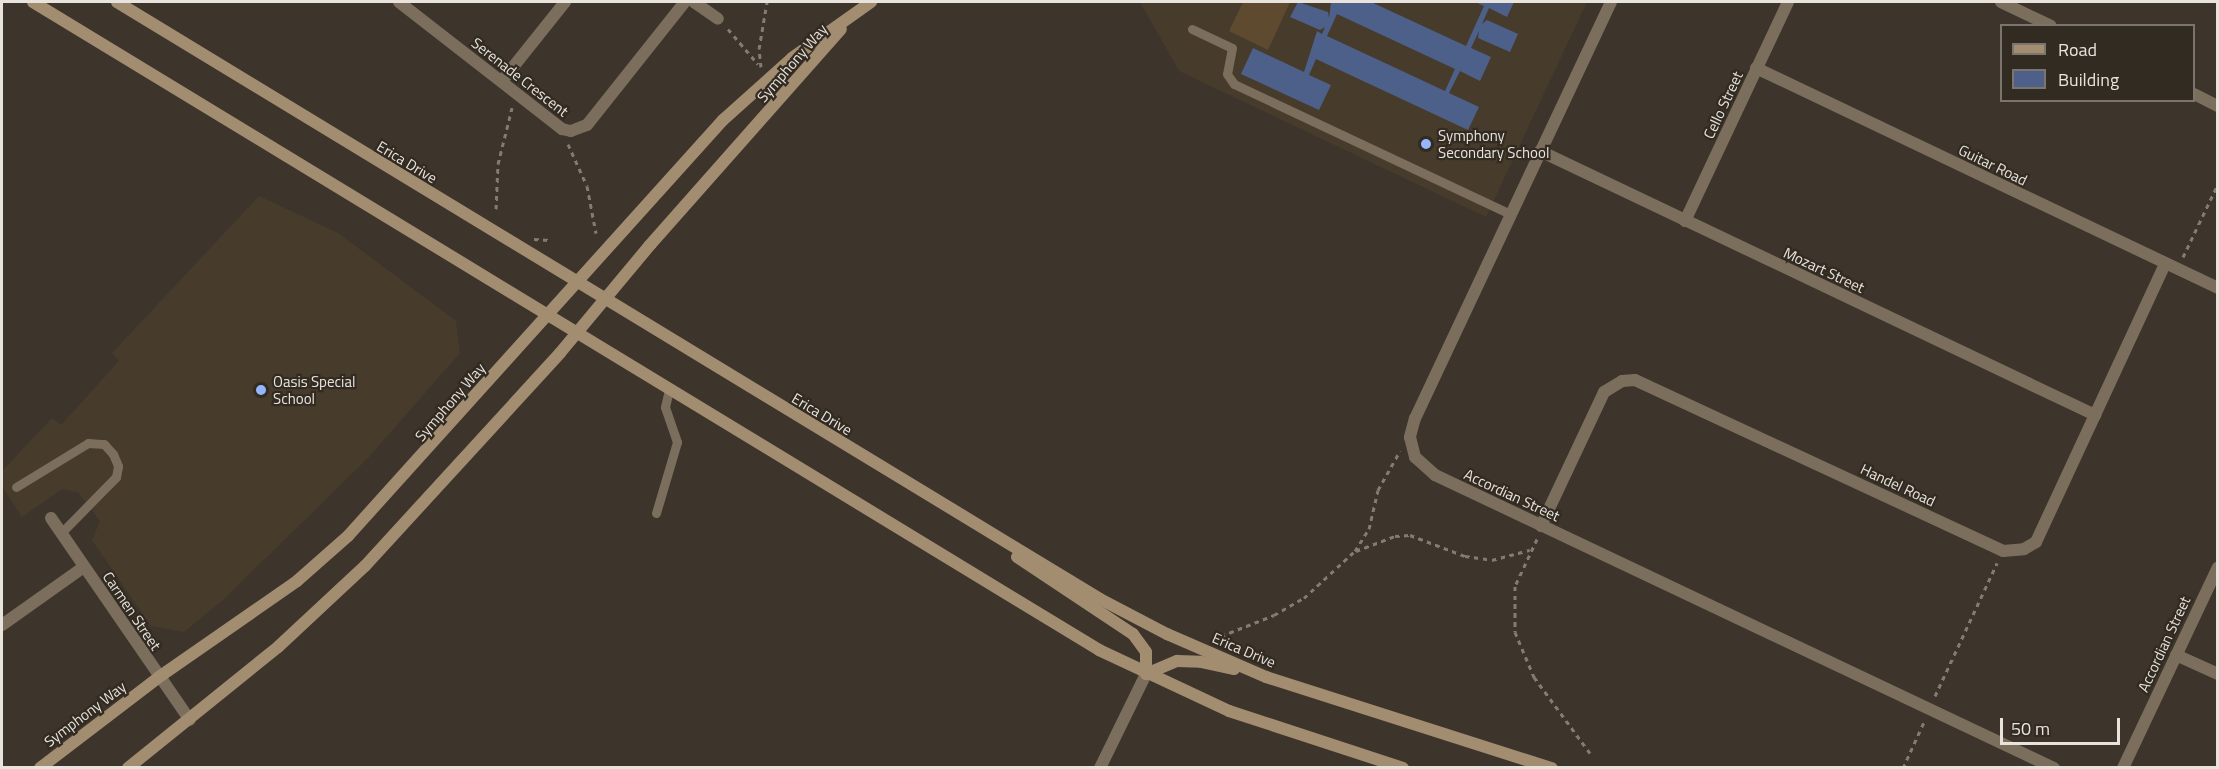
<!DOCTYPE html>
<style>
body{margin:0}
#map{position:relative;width:2219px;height:769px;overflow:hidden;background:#3d352c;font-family:"Titillium Web",sans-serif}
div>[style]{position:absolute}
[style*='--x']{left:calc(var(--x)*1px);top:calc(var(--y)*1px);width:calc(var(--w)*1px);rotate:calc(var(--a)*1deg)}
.built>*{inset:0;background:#473b2c}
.green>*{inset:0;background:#5e4b2f}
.building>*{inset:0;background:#4d608a}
.path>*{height:3px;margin-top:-1.5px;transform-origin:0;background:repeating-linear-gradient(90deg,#837c74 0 4.5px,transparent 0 9px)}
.service>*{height:9px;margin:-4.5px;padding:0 4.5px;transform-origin:4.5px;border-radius:4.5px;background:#7c6e5c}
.minor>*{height:12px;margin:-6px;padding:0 6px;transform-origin:6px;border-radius:6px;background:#7c6e5c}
.secondary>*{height:12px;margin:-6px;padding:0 6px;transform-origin:6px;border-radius:6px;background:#a38d70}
.dots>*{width:16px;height:16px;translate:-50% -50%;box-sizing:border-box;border:3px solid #322b22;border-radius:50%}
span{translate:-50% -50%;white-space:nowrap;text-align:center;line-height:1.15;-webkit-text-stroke:4.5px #322b22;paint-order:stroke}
.street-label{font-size:15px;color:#e8e3dd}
.poi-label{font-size:15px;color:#e8e3dd}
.left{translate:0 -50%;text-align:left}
.frame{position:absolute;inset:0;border:3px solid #e8e3dd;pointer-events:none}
.legend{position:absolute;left:2000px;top:24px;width:195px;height:78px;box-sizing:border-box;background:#322b22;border:2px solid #7b756d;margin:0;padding:8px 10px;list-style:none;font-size:18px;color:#e8e3dd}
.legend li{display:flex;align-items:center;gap:12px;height:30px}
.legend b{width:30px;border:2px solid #7b756d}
.scale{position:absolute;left:2000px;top:718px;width:120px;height:27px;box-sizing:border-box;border:3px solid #e8e3dd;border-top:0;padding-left:8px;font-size:18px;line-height:21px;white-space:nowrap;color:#e8e3dd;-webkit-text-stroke:4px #322b22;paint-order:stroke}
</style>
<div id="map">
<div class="built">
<div style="clip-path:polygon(1140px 2px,1587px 2px,1486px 217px,1179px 71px)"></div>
<div style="clip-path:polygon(259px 196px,338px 233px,456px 321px,460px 353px,369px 457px,224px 599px,184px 632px,151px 626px,92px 540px,100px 521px,78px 492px,62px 489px,22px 517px,2px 486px,2px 471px,52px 418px,61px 425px,119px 361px,112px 353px)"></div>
</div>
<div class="green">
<div style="clip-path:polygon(1243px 2px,1290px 2px,1268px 50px,1229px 31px)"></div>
</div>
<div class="building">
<div style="clip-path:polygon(evenodd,1298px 2px,1328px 12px,1329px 18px,1331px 2px,1371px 2px,1466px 46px,1484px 6px,1475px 2px,1514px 2px,1507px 17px,1489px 8px,1482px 24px,1487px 20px,1518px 34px,1510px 52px,1478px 38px,1479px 31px,1471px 48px,1491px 57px,1480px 81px,1460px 71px,1449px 93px,1479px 107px,1468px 130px,1316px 59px,1309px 75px,1331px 85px,1319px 110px,1241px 74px,1253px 48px,1304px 72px,1317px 31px,1322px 34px,1325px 27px,1320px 30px,1290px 17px,1298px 2px,1337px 14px,1455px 69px,1445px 91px,1327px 36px,1337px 14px)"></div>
</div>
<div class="path">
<div style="--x:728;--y:29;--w:46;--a:49.4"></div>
<div style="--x:761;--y:67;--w:18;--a:-96"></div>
<div style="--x:759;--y:49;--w:48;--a:-80.3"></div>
<div style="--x:568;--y:144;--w:46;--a:65.7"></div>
<div style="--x:587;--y:186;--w:48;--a:79.2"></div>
<div style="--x:496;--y:209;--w:45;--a:-87.5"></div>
<div style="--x:498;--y:164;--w:58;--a:-76"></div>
<div style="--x:534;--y:239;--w:15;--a:4"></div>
<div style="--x:2183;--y:257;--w:81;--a:-64.4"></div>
<div style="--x:1537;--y:539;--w:52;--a:115.1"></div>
<div style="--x:1515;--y:586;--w:46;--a:90"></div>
<div style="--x:1515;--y:632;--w:49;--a:67.1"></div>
<div style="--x:1534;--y:677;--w:98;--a:53.7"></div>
<div style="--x:1356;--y:551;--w:42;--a:-21"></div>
<div style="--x:1395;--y:536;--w:15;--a:-4"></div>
<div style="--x:1410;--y:535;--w:59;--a:20.9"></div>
<div style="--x:1465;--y:556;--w:27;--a:8"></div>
<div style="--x:1492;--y:560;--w:39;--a:-15"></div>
<div style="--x:1221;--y:636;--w:57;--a:-21.6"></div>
<div style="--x:1274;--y:615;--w:34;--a:-30"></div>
<div style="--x:1304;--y:598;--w:69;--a:-42.7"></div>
<div style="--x:1355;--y:551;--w:26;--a:-58"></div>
<div style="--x:1369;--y:529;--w:40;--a:-77"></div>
<div style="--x:1378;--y:490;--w:45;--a:-60.6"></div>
<div style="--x:1935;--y:696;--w:147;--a:-65"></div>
<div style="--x:1903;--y:768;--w:51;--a:-65.5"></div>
</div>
<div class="service">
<div style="--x:1192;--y:29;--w:44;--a:25.4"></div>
<div style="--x:1232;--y:48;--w:26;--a:101"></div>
<div style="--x:1227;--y:74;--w:12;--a:55"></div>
<div style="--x:1234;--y:84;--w:305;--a:25.2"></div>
<div style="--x:16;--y:487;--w:84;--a:-31.4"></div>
<div style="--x:88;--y:443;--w:16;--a:4"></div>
<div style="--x:104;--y:444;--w:13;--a:48"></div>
<div style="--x:113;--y:454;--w:13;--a:67"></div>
<div style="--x:118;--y:466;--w:11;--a:100"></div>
<div style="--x:116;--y:477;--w:78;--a:134.5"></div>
<div style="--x:656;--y:513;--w:74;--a:-73.5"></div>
<div style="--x:677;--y:442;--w:37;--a:-109"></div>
<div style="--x:665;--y:407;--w:18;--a:-77"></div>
</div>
<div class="minor">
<div style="--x:399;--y:2;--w:207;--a:37.9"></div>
<div style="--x:562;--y:129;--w:9;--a:13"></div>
<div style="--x:571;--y:131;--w:17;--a:-21"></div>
<div style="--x:587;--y:125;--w:157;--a:-51.5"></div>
<div style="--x:694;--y:2;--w:29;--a:35"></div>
<div style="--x:1611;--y:2;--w:460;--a:115.2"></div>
<div style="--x:1415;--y:418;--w:20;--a:105"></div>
<div style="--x:1410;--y:437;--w:21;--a:76"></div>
<div style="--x:1415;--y:457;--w:27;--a:42"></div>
<div style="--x:1435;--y:475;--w:685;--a:25.33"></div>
<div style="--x:2001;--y:2;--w:55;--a:25.6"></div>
<div style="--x:1756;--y:68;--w:512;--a:25.46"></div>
<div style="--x:502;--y:81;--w:101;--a:-51.4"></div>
<div style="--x:2194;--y:94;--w:27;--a:27"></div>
<div style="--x:1540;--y:151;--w:615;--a:25.44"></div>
<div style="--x:1685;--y:221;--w:242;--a:-64.8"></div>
<div style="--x:51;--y:518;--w:245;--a:55.5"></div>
<div style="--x:1541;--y:526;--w:148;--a:-64.8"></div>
<div style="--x:1604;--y:392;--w:21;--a:-31"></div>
<div style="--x:1622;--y:381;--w:13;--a:-4"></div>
<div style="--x:1635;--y:380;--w:406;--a:24.9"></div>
<div style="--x:2003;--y:551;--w:21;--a:-5"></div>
<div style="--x:2024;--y:549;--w:14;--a:-30"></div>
<div style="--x:2036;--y:542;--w:306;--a:-65.1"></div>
<div style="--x:2;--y:625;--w:100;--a:-35.3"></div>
<div style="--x:2176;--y:655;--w:46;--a:24.3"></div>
<div style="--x:1100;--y:768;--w:105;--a:-63.9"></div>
<div style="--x:2123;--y:768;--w:222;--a:-64.7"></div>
</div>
<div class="secondary">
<div style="--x:33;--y:2;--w:1248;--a:31.29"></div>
<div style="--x:1099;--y:650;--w:144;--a:25.1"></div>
<div style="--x:1229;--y:711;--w:183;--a:18.1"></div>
<div style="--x:117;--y:2;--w:1150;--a:31.27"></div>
<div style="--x:1100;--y:599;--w:76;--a:27.6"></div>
<div style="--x:1167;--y:634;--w:108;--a:23.5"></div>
<div style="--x:1266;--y:677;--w:300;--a:17.7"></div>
<div style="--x:1017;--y:557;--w:139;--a:33.6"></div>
<div style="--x:1133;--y:634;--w:22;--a:54"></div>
<div style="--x:1146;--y:652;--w:22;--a:90"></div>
<div style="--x:1146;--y:674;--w:34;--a:-23"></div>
<div style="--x:1177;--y:661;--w:24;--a:2"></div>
<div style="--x:1201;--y:662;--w:34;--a:12"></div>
<div style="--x:40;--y:768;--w:150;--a:-37.4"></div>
<div style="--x:159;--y:677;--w:168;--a:-34.8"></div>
<div style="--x:297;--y:581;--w:68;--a:-41.4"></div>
<div style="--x:348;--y:536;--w:560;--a:-47.97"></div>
<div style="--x:723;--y:120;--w:93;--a:-41.9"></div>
<div style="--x:792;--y:58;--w:97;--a:-35.3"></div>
<div style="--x:128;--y:768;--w:193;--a:-38.9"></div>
<div style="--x:278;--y:647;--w:119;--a:-43"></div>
<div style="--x:365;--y:566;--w:289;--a:-47.5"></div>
<div style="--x:560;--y:353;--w:141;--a:-50.2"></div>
<div style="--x:650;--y:245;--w:288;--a:-48.5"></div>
</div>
<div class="dots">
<div style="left:1426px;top:144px;background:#95b6fd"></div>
<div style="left:261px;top:390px;background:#95b6fd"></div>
</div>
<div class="street-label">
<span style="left:792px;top:63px;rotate:-49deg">Symphony Way</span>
<span style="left:520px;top:77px;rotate:38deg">Serenade Crescent</span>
<span style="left:1723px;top:105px;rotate:-65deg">Cello Street</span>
<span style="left:407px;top:162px;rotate:31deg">Erica Drive</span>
<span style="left:1993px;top:165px;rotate:26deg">Guitar Road</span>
<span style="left:1824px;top:270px;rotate:25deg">Mozart Street</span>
<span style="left:450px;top:402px;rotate:-49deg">Symphony Way</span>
<span style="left:822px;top:414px;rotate:31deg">Erica Drive</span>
<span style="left:1898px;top:485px;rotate:25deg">Handel Road</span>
<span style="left:1512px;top:495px;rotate:25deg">Accordian Street</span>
<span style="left:132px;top:611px;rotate:56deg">Carmen Street</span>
<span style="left:2164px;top:644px;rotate:-65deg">Accordian Street</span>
<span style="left:1244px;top:650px;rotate:23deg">Erica Drive</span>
<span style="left:85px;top:714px;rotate:-37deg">Symphony Way</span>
</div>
<div class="poi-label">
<span class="left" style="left:1438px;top:144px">Symphony<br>Secondary School</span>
<span class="left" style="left:273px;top:390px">Oasis Special<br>School</span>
</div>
<div class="frame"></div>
<ul class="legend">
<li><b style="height:8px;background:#a38d70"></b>Road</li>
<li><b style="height:16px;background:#4d608a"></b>Building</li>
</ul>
<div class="scale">50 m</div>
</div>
